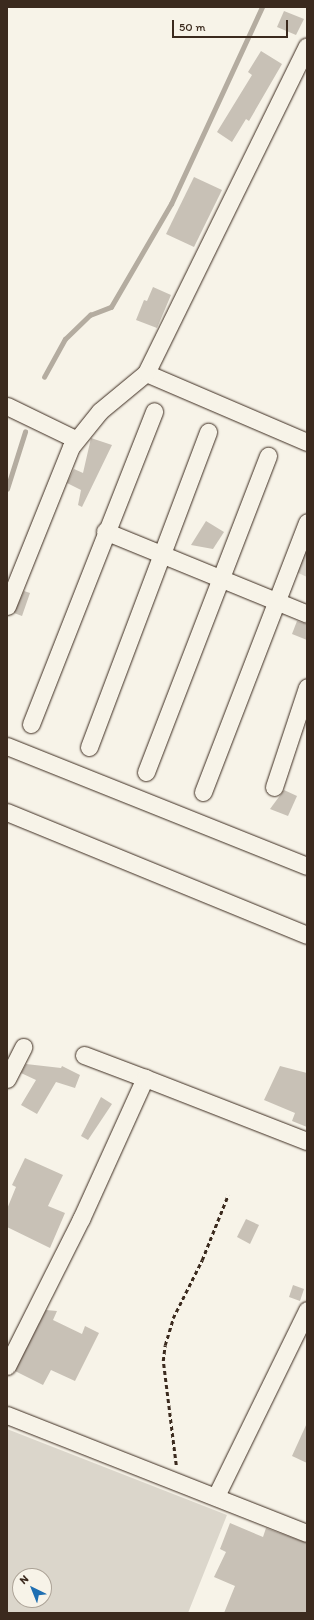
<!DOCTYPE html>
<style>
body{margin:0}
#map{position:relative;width:314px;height:1620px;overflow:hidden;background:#f7f3e8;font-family:Itim,sans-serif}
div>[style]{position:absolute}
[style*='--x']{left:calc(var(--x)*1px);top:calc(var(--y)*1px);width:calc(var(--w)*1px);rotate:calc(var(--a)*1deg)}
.green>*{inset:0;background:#dbd6cb}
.stream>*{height:4.5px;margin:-2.25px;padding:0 2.25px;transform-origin:2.25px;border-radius:2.25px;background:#b4aca0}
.building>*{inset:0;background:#c8c1b6}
.path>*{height:2.5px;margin-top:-1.25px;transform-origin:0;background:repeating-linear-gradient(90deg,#3b2a1e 0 4px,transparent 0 7px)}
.roads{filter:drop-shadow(0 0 1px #3b2a1e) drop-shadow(0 0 1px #3b2a1e)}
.minor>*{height:17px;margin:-8.5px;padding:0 8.5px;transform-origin:8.5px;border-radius:8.5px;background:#f7f3e8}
span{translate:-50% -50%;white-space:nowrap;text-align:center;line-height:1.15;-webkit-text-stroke:3px #f7f3e8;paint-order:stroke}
.frame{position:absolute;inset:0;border:8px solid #3b2a1e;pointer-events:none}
.north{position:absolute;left:12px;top:1568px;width:40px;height:40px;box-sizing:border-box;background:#f7f3e8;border:1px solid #aca397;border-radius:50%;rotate:317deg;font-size:11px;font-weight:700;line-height:16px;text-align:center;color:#3b2a1e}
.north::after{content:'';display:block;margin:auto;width:14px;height:18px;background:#1f6fb2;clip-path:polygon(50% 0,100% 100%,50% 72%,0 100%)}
.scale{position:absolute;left:172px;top:20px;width:116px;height:18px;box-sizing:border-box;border:2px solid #3b2a1e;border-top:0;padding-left:5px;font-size:12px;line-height:14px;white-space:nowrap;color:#3b2a1e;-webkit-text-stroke:3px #f7f3e8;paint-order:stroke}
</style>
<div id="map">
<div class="green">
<div style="clip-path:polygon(307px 538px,307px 577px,292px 570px)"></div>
<div style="clip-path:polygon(evenodd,7px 1429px,227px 1515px,188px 1613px,7px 1613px,7px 1429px,20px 1576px,44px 1576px,44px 1600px,20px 1600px,20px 1576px)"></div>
</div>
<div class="stream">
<div style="--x:44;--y:377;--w:43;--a:-61.1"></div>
<div style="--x:65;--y:339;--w:35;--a:-44"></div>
<div style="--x:90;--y:315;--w:22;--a:-21"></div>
<div style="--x:111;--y:307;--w:119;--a:-59.8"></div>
<div style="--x:171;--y:204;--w:217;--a:-65.2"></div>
<div style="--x:7;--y:489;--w:60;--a:-72.5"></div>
</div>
<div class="building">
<div style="clip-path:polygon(284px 11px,304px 19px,296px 35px,277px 27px)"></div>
<div style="clip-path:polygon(261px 51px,282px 64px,249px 121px,246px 119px,232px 142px,217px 132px,252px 75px,248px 72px)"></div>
<div style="clip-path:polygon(194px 177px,222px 190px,194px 247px,166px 234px)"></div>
<div style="clip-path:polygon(153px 287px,171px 295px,157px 328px,136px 320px,144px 300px,147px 301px)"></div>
<div style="clip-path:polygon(91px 438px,112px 445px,82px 507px,78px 505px,81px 490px,67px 483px,74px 469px,83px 473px)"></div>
<div style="clip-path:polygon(206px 521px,224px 532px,213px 549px,191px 545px)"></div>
<div style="clip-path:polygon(24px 591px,30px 593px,22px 616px,14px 613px)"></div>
<div style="clip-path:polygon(297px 621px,307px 624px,307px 640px,292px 634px)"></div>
<div style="clip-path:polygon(284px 790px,297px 796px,288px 816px,270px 809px)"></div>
<div style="clip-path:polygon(26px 1064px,61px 1068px,62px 1066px,80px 1075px,75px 1088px,56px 1082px,37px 1114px,21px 1105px,36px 1080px,21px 1073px)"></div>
<div style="clip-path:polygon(280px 1066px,307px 1073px,307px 1127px,292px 1121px,295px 1113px,264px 1100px)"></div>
<div style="clip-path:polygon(101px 1097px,112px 1104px,88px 1140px,81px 1136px)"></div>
<div style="clip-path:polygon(25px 1158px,63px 1175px,48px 1206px,65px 1213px,50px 1248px,7px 1227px,7px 1209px,16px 1187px,12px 1185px)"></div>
<div style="clip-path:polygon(246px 1219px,259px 1225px,250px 1244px,237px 1237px)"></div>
<div style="clip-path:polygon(293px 1285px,304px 1289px,300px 1301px,289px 1297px)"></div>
<div style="clip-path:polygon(46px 1310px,57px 1311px,53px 1320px,82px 1334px,85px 1326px,99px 1333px,75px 1381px,51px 1370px,43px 1385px,15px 1371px)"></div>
<div style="clip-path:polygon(307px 1423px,307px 1463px,292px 1456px)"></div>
<div style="clip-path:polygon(230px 1523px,263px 1537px,266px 1528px,307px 1543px,307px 1613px,224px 1613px,235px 1586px,214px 1577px,226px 1552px,220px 1549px)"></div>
</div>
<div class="path">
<div style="--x:176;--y:1465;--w:105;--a:-97.1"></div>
<div style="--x:163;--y:1361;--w:16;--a:-83"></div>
<div style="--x:165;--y:1345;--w:28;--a:-73"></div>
<div style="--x:173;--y:1318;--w:65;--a:-63.4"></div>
<div style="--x:202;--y:1260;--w:70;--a:-68.2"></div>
</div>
<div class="roads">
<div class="minor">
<div style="--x:146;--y:373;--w:175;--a:23.2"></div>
<div style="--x:7;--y:406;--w:76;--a:25.9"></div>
<div style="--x:105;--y:531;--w:218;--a:22.3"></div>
<div style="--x:7;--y:606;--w:171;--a:-68.1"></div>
<div style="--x:71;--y:447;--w:46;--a:-51.1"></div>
<div style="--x:100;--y:411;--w:60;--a:-39.6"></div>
<div style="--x:146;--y:373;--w:364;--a:-63.8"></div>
<div style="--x:31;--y:724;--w:336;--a:-68.5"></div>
<div style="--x:7;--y:746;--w:323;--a:21.8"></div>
<div style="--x:89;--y:747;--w:337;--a:-69.3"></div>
<div style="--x:146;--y:772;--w:339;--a:-68.9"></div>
<div style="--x:274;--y:787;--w:105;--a:-71.7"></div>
<div style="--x:203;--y:792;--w:289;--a:-68.9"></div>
<div style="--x:7;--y:812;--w:324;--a:22.3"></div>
<div style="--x:84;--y:1055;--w:65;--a:20.7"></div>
<div style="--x:7;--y:1079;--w:36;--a:-63"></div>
<div style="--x:7;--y:1366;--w:165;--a:-63.3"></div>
<div style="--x:81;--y:1219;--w:155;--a:-65.6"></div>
<div style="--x:145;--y:1078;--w:174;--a:21.3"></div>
<div style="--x:7;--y:1415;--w:322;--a:21.5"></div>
<div style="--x:216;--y:1496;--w:207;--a:-63.9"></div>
</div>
</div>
<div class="frame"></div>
<div class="north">N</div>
<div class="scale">50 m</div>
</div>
